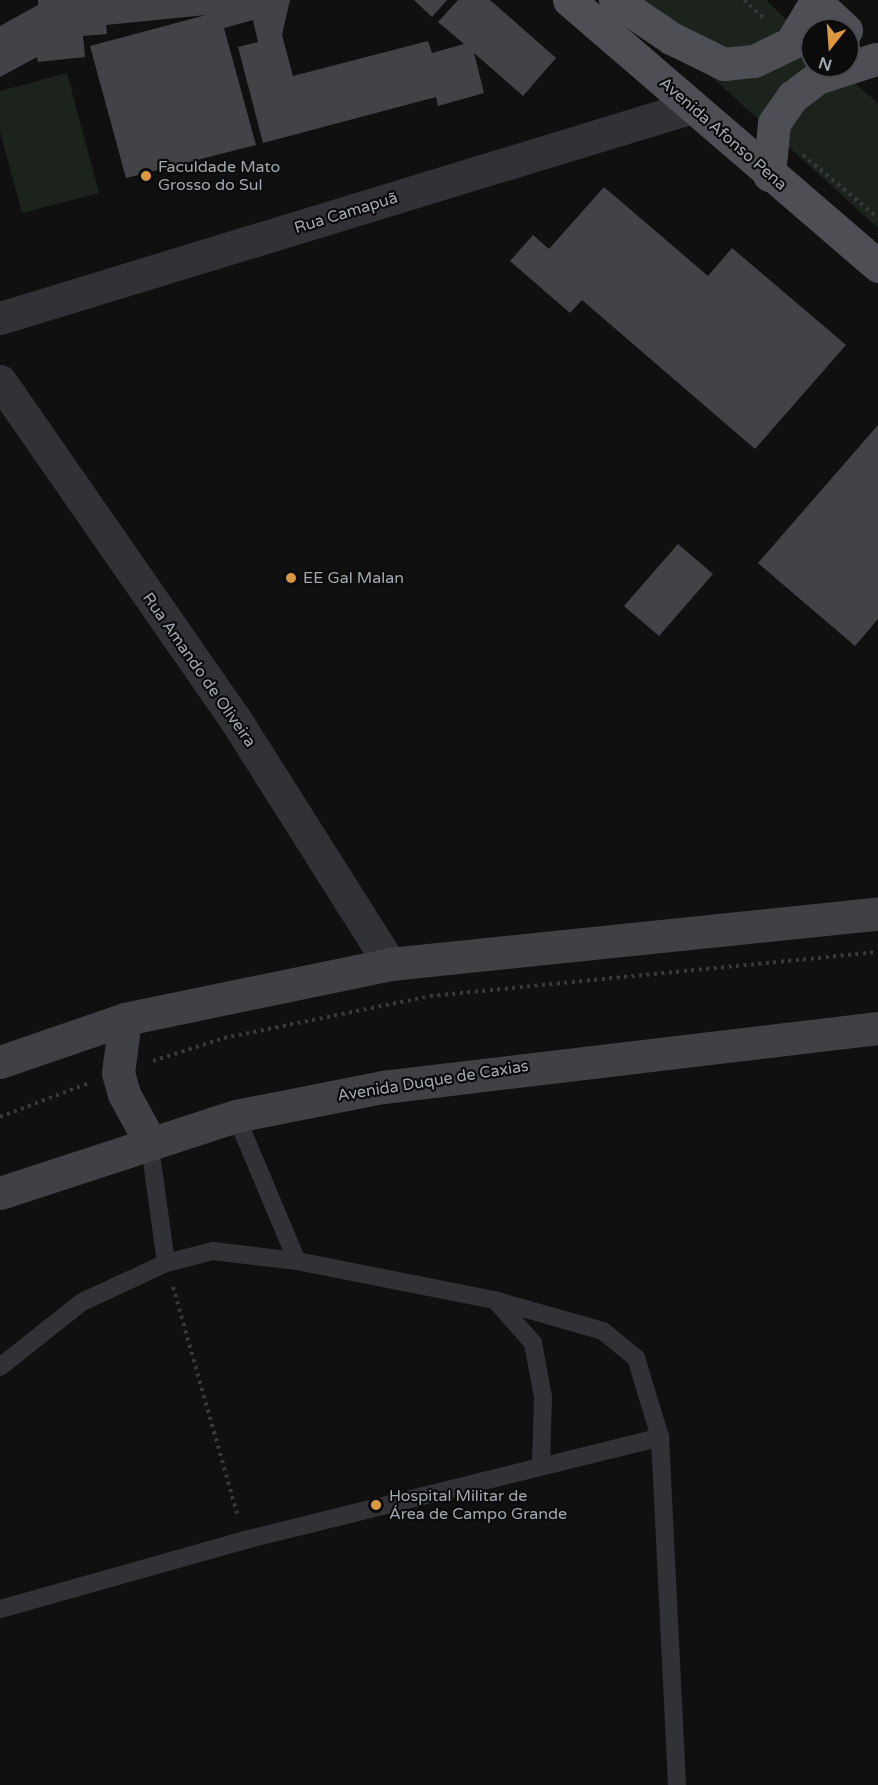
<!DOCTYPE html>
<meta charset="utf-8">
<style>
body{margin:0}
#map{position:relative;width:878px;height:1785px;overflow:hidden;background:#101011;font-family:"Varela Round",sans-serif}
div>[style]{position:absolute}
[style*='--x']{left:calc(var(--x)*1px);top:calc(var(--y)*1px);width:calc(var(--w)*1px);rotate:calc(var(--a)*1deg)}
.green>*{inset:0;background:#1c231d}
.building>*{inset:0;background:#414346}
.path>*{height:4px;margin-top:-2px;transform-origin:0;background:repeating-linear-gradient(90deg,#37393c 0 3px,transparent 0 7.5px)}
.lane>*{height:18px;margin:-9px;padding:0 9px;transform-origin:9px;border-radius:9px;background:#313235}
.street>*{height:33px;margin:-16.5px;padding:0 16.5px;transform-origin:16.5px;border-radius:16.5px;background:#313235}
.secondary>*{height:33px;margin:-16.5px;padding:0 16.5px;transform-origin:16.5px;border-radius:16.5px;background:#3f4145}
.primary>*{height:33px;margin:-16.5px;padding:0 16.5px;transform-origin:16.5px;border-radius:16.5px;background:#4d4f54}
.dots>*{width:16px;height:16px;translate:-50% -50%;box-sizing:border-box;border:3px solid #0b0b0c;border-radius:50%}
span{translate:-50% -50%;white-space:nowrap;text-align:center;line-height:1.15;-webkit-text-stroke:4.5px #0b0b0c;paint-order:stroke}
.street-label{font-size:16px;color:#a2a8b0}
.poi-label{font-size:16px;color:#a2a8b0}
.left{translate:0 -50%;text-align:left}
.north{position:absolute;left:800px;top:18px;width:60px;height:60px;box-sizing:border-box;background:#0b0b0c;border:2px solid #474a4e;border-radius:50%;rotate:197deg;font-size:16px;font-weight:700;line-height:24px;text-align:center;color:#a2a8b0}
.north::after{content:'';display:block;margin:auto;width:21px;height:27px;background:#db983e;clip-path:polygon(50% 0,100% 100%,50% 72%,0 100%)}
</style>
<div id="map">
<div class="green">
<div style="clip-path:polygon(627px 0,766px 0,812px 45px,812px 66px,834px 66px,878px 103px,878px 228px)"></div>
<div style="clip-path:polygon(67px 73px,99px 193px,22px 213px,0 131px,0 91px)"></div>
</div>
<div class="building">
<div style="clip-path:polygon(38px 0,290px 0,282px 35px,293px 76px,428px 41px,432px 53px,464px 44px,438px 22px,458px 0,490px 0,556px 58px,523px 96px,474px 53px,484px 93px,438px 106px,436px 97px,263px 143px,238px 47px,258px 42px,253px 20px,224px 28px,256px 145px,126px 178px,90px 46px,206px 15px,106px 25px,107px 34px,83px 36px,85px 57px,38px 62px,37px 57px,0 77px,0 26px,38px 5px)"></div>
<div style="clip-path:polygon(414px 0,447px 0,432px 17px)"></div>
<div style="clip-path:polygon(604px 187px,708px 276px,732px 248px,846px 345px,755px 449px,582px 300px,570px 313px,510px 261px,533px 235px,549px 249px)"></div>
<div style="clip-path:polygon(878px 425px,878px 619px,855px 646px,758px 563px)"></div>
<div style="clip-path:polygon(678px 544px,713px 574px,659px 636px,624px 606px)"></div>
</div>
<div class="path">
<div style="--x:744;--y:0;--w:28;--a:42"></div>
<div style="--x:803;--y:155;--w:98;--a:40"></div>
<div style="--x:153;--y:1061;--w:75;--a:-17.9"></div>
<div style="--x:224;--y:1038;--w:210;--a:-11.5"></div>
<div style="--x:430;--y:996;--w:450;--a:-5.6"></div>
<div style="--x:0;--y:1117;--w:95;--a:-20.9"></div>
<div style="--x:173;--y:1287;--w:238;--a:74.2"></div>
</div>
<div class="lane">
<div style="--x:236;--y:1116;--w:157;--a:67.2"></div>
<div style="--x:149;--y:1140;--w:124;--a:82.1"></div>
<div style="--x:496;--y:1301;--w:56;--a:48.6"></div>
<div style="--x:533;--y:1343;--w:55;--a:79.5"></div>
<div style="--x:543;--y:1397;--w:67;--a:91.7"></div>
<div style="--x:0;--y:1367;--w:105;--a:-38.4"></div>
<div style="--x:82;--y:1302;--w:93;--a:-24.9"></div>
<div style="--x:166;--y:1263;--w:49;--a:-14.3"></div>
<div style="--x:213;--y:1251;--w:85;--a:6.8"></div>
<div style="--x:297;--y:1261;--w:201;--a:11.2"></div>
<div style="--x:494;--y:1300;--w:113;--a:15.9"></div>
<div style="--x:603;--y:1331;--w:43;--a:39.3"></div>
<div style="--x:636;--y:1358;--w:83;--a:73.1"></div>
<div style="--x:660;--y:1437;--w:348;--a:87.2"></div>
<div style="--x:0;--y:1609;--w:255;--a:-15.7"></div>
<div style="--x:245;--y:1540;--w:428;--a:-13.9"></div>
</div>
<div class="street">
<div style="--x:0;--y:318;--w:723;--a:-16.96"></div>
<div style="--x:0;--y:381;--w:412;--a:55.2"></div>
<div style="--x:235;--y:719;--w:290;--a:57.7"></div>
</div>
<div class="secondary">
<div style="--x:125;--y:1019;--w:54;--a:97.4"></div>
<div style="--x:118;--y:1073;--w:22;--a:74"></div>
<div style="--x:124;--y:1094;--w:52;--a:61.5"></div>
<div style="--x:0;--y:1062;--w:132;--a:-19"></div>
<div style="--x:125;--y:1019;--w:271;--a:-11.7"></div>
<div style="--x:390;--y:964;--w:491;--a:-5.9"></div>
<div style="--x:0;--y:1193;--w:248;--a:-18.1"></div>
<div style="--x:236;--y:1116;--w:150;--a:-11.2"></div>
<div style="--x:383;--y:1087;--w:499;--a:-6.8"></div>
</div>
<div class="primary">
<div style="--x:569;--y:0;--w:408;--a:40.7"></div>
<div style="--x:615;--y:0;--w:68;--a:34.2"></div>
<div style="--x:671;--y:38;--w:59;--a:26.1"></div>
<div style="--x:724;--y:64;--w:30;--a:-6"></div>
<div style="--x:754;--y:61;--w:41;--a:-25.9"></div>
<div style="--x:791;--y:43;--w:49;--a:-59.2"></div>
<div style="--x:814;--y:0;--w:44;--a:43.2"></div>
<div style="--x:769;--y:175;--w:52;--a:-84.5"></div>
<div style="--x:774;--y:123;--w:32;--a:-55"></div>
<div style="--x:792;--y:97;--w:31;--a:-37"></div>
<div style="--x:817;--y:78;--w:62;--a:-17.9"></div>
</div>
<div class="dots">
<div style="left:146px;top:176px;background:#db983e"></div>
<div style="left:291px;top:578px;background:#db983e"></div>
<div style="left:376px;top:1505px;background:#db983e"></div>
</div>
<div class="street-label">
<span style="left:723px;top:134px;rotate:41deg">Avenida Afonso Pena</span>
<span style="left:346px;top:213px;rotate:-17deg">Rua Camapuã</span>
<span style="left:199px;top:670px;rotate:55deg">Rua Amando de Oliveira</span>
<span style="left:433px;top:1081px;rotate:-9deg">Avenida Duque de Caxias</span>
</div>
<div class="poi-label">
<span class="left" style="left:158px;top:176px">Faculdade Mato<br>Grosso do Sul</span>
<span class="left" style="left:303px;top:578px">EE Gal Malan</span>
<span class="left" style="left:389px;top:1505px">Hospital Militar de<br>Área de Campo Grande</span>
</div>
<div class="north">N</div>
</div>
